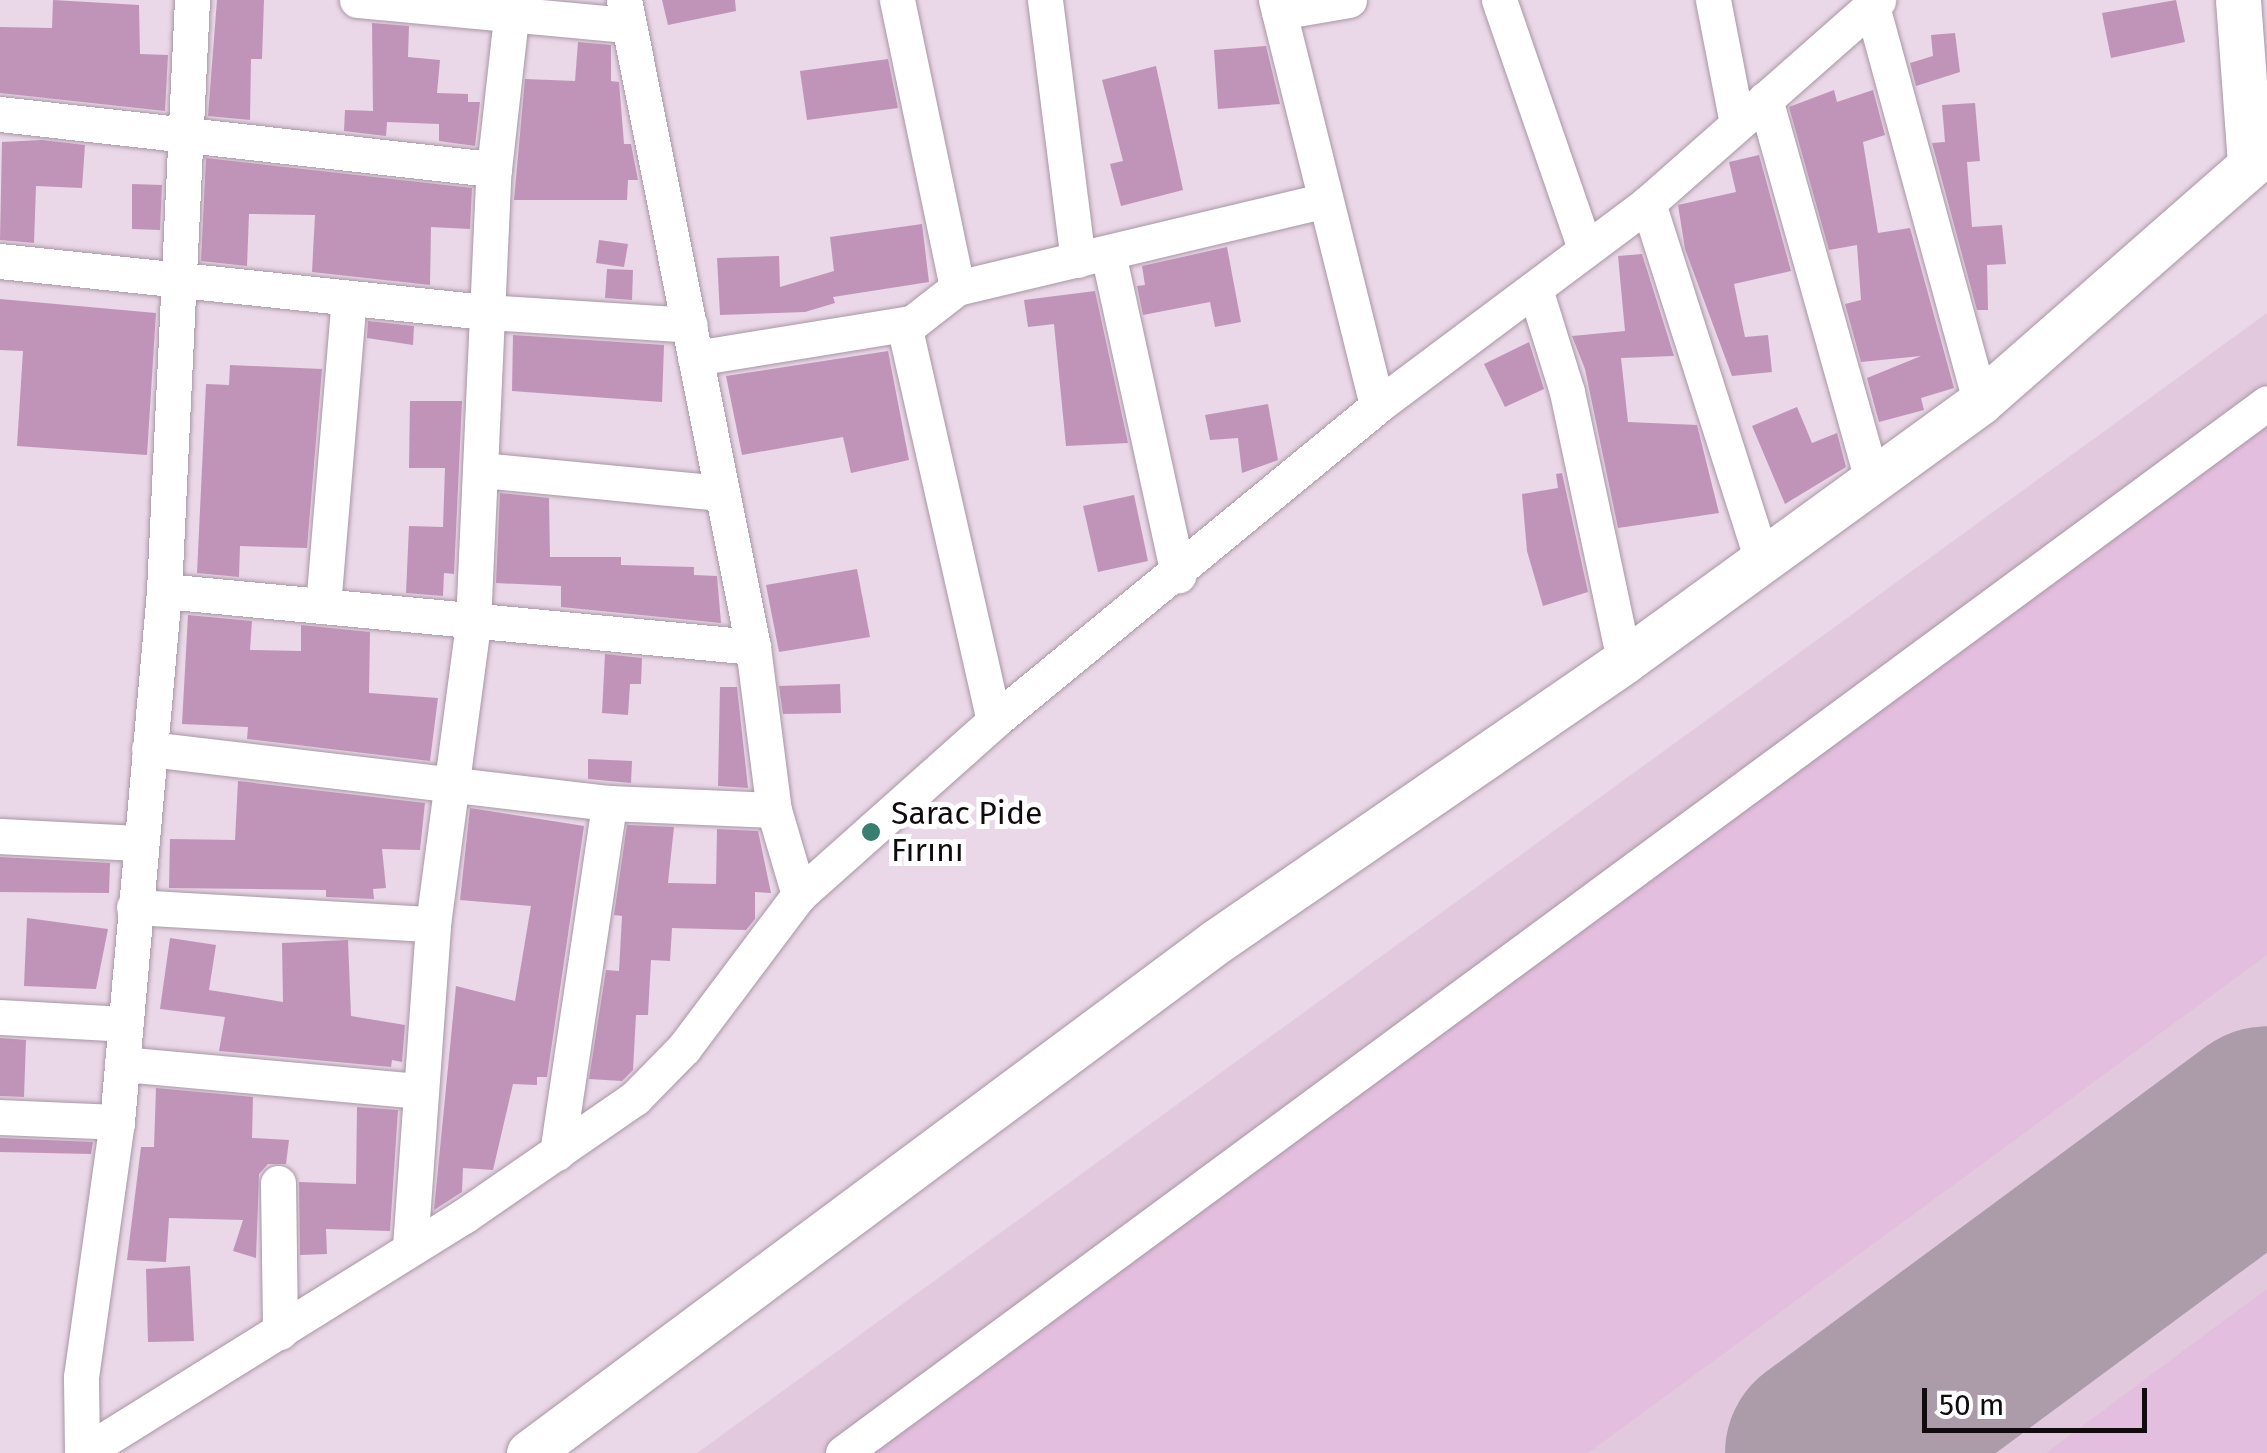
<!DOCTYPE html>
<meta charset="utf-8">
<style>
body{margin:0}
#map{position:relative;width:2267px;height:1453px;overflow:hidden;background:#ead7e7;font-family:"Fira Sans",sans-serif}
div>[style]{position:absolute}
[style*='--x']{left:calc(var(--x)*1px);top:calc(var(--y)*1px);width:calc(var(--w)*1px);rotate:calc(var(--a)*1deg)}
.built>*{inset:0;background:#e2c9dd}
.green>*{inset:0;background:#e4bede}
.runway>*{height:202px;margin:-101px;padding:0 101px;transform-origin:101px;border-radius:101px;background:#ac9ca9}
.building>*{inset:0;background:#c094b9}
.roads{filter:drop-shadow(0 0 2px #a897a5) drop-shadow(0 0 2px #a897a5)}
.minor>*{height:35px;margin:-17.5px;padding:0 17.5px;transform-origin:17.5px;border-radius:17.5px;background:#fff}
.major>*{height:45px;margin:-22.5px;padding:0 22.5px;transform-origin:22.5px;border-radius:22.5px;background:#fff}
.dots>*{width:28px;height:28px;translate:-50% -50%;box-sizing:border-box;border:5px solid #fff;border-radius:50%}
span{translate:-50% -50%;white-space:nowrap;text-align:center;line-height:1.15;-webkit-text-stroke:10px #fff;paint-order:stroke}
.poi-label{font-size:32px;color:#110b10}
.left{translate:0 -50%;text-align:left}
.scale{position:absolute;left:1922px;top:1388px;width:225px;height:45px;box-sizing:border-box;border:5px solid #110b10;border-top:0;padding-left:12px;font-size:30px;line-height:35px;white-space:nowrap;color:#110b10;-webkit-text-stroke:8px #fff;paint-order:stroke}
</style>
<div id="map">
<div class="built">
<div style="clip-path:polygon(2267px 313px,2267px 1453px,697px 1453px,700px 1451px)"></div>
</div>
<div class="green">
<div style="clip-path:polygon(2267px 425px,2267px 955px,1588px 1453px,862px 1453px)"></div>
<div style="clip-path:polygon(2267px 1289px,2267px 1453px,2046px 1453px,2226px 1319px)"></div>
</div>
<div class="runway">
<div style="--x:1826;--y:1453;--w:548;--a:-36.47"></div>
</div>
<div class="building">
<div style="clip-path:polygon(53px 0,139px 5px,140px 54px,168px 55px,165px 111px,0 93px,0 27px,52px 28px)"></div>
<div style="clip-path:polygon(217px 0,264px 0,262px 59px,251px 59px,250px 120px,208px 116px)"></div>
<div style="clip-path:polygon(662px 0,735px 0,736px 11px,668px 25px)"></div>
<div style="clip-path:polygon(2176px 0,2185px 42px,2111px 58px,2102px 13px)"></div>
<div style="clip-path:polygon(372px 23px,409px 26px,408px 57px,440px 60px,437px 93px,468px 94px,468px 102px,480px 102px,475px 146px,439px 141px,439px 124px,387px 122px,386px 136px,344px 131px,345px 110px,373px 111px)"></div>
<div style="clip-path:polygon(1955px 33px,1960px 72px,1916px 86px,1910px 63px,1933px 56px,1931px 35px)"></div>
<div style="clip-path:polygon(578px 42px,611px 45px,611px 81px,619px 82px,624px 144px,631px 144px,638px 180px,628px 180px,627px 200px,514px 200px,525px 79px,575px 81px)"></div>
<div style="clip-path:polygon(1266px 46px,1280px 104px,1218px 109px,1214px 50px)"></div>
<div style="clip-path:polygon(888px 59px,898px 108px,807px 120px,800px 71px)"></div>
<div style="clip-path:polygon(1156px 66px,1183px 190px,1121px 206px,1110px 164px,1123px 161px,1102px 80px)"></div>
<div style="clip-path:polygon(1834px 90px,1837px 102px,1873px 90px,1885px 135px,1863px 142px,1878px 233px,1910px 228px,1954px 388px,1921px 398px,1924px 410px,1879px 422px,1867px 378px,1921px 356px,1861px 362px,1845px 304px,1861px 300px,1857px 245px,1829px 250px,1789px 107px)"></div>
<div style="clip-path:polygon(1975px 103px,1980px 161px,1967px 162px,1972px 227px,2002px 225px,2006px 264px,1987px 265px,1988px 310px,1977px 310px,1932px 143px,1945px 142px,1942px 105px)"></div>
<div style="clip-path:polygon(42px 140px,85px 145px,82px 188px,36px 186px,34px 243px,0 240px,2px 142px)"></div>
<div style="clip-path:polygon(1759px 155px,1791px 271px,1734px 284px,1745px 337px,1768px 335px,1772px 372px,1732px 376px,1685px 249px,1678px 205px,1736px 192px,1729px 162px)"></div>
<div style="clip-path:polygon(206px 158px,472px 188px,470px 229px,431px 227px,430px 285px,312px 272px,315px 215px,249px 214px,247px 266px,201px 261px)"></div>
<div style="clip-path:polygon(132px 184px,162px 185px,160px 230px,132px 229px)"></div>
<div style="clip-path:polygon(922px 224px,929px 282px,833px 297px,835px 303px,805px 312px,720px 315px,717px 258px,779px 256px,780px 287px,834px 271px,830px 237px)"></div>
<div style="clip-path:polygon(599px 240px,628px 244px,624px 267px,596px 263px)"></div>
<div style="clip-path:polygon(1227px 247px,1241px 322px,1215px 327px,1210px 302px,1143px 315px,1137px 286px,1145px 285px,1142px 266px)"></div>
<div style="clip-path:polygon(1642px 254px,1674px 356px,1621px 358px,1628px 422px,1697px 425px,1719px 513px,1618px 528px,1585px 369px,1572px 336px,1625px 331px,1618px 256px)"></div>
<div style="clip-path:polygon(607px 269px,633px 270px,632px 300px,605px 298px)"></div>
<div style="clip-path:polygon(1095px 291px,1128px 443px,1066px 446px,1054px 324px,1028px 327px,1024px 300px)"></div>
<div style="clip-path:polygon(0 299px,156px 313px,147px 455px,17px 446px,23px 351px,0 350px)"></div>
<div style="clip-path:polygon(368px 321px,414px 326px,413px 345px,367px 338px)"></div>
<div style="clip-path:polygon(513px 335px,664px 345px,662px 402px,512px 391px)"></div>
<div style="clip-path:polygon(1529px 342px,1544px 389px,1505px 407px,1484px 364px)"></div>
<div style="clip-path:polygon(888px 351px,909px 460px,851px 473px,843px 437px,742px 455px,726px 376px)"></div>
<div style="clip-path:polygon(230px 365px,322px 369px,307px 548px,240px 546px,239px 577px,197px 573px,206px 384px,229px 385px)"></div>
<div style="clip-path:polygon(410px 401px,462px 401px,454px 574px,444px 573px,443px 596px,406px 593px,409px 526px,443px 527px,445px 468px,409px 468px)"></div>
<div style="clip-path:polygon(1268px 404px,1278px 460px,1242px 473px,1238px 438px,1210px 440px,1205px 415px)"></div>
<div style="clip-path:polygon(1797px 407px,1812px 443px,1837px 433px,1846px 467px,1785px 504px,1752px 426px)"></div>
<div style="clip-path:polygon(1562px 473px,1588px 592px,1543px 606px,1527px 551px,1522px 494px,1558px 488px,1556px 474px)"></div>
<div style="clip-path:polygon(500px 493px,549px 498px,550px 557px,621px 557px,621px 565px,694px 567px,694px 575px,717px 576px,721px 623px,561px 607px,561px 586px,496px 583px)"></div>
<div style="clip-path:polygon(1134px 495px,1148px 561px,1098px 572px,1083px 506px)"></div>
<div style="clip-path:polygon(857px 569px,870px 637px,779px 652px,766px 585px)"></div>
<div style="clip-path:polygon(188px 615px,252px 621px,250px 650px,301px 651px,301px 625px,370px 632px,369px 693px,438px 698px,430px 761px,247px 739px,248px 727px,182px 724px)"></div>
<div style="clip-path:polygon(605px 654px,642px 658px,641px 684px,630px 684px,628px 715px,602px 713px)"></div>
<div style="clip-path:polygon(840px 684px,841px 713px,783px 714px,779px 686px)"></div>
<div style="clip-path:polygon(720px 687px,737px 687px,748px 788px,718px 786px)"></div>
<div style="clip-path:polygon(588px 759px,632px 761px,631px 783px,588px 779px)"></div>
<div style="clip-path:polygon(238px 781px,425px 803px,420px 850px,382px 849px,386px 888px,373px 889px,374px 899px,326px 897px,326px 890px,169px 888px,170px 839px,235px 840px)"></div>
<div style="clip-path:polygon(470px 808px,584px 826px,547px 1077px,537px 1077px,537px 1085px,513px 1084px,493px 1170px,463px 1168px,462px 1192px,434px 1210px,456px 986px,515px 1001px,531px 906px,460px 900px)"></div>
<div style="clip-path:polygon(627px 825px,674px 827px,668px 883px,716px 884px,717px 829px,758px 831px,771px 893px,755px 892px,755px 919px,746px 930px,672px 928px,670px 961px,651px 960px,648px 1015px,636px 1015px,633px 1070px,622px 1081px,589px 1079px,606px 970px,619px 971px,622px 916px,614px 915px)"></div>
<div style="clip-path:polygon(0 857px,110px 863px,109px 893px,0 892px)"></div>
<div style="clip-path:polygon(27px 918px,108px 929px,96px 989px,24px 986px)"></div>
<div style="clip-path:polygon(170px 938px,216px 945px,209px 990px,283px 1002px,282px 943px,348px 940px,351px 1016px,405px 1025px,402px 1062px,392px 1060px,391px 1067px,219px 1051px,225px 1017px,160px 1009px)"></div>
<div style="clip-path:polygon(0 1038px,26px 1040px,24px 1097px,0 1096px)"></div>
<div style="clip-path:polygon(156px 1088px,253px 1097px,252px 1138px,289px 1140px,286px 1164px,268px 1164px,259px 1174px,256px 1258px,233px 1251px,243px 1220px,169px 1218px,166px 1262px,127px 1260px,141px 1147px,154px 1147px)"></div>
<div style="clip-path:polygon(357px 1107px,398px 1110px,390px 1231px,326px 1229px,327px 1254px,300px 1255px,299px 1182px,356px 1184px)"></div>
<div style="clip-path:polygon(0 1138px,93px 1142px,91px 1154px,0 1152px)"></div>
<div style="clip-path:polygon(190px 1266px,194px 1341px,148px 1342px,146px 1269px)"></div>
</div>
<div class="roads">
<div class="minor">
<div style="--x:357;--y:0;--w:272;--a:5.3"></div>
<div style="--x:624;--y:0;--w:660;--a:78.72"></div>
<div style="--x:753;--y:647;--w:164;--a:82.7"></div>
<div style="--x:774;--y:810;--w:89;--a:73.6"></div>
<div style="--x:897;--y:0;--w:294;--a:78.2"></div>
<div style="--x:1045;--y:0;--w:262;--a:82.8"></div>
<div style="--x:1276;--y:0;--w:418;--a:76"></div>
<div style="--x:1499;--y:0;--w:263;--a:70.9"></div>
<div style="--x:1713;--y:0;--w:125;--a:79"></div>
<div style="--x:1872;--y:6;--w:410;--a:74.7"></div>
<div style="--x:1279;--y:12;--w:71;--a:-9.7"></div>
<div style="--x:1765;--y:99;--w:393;--a:74.3"></div>
<div style="--x:0;--y:114;--w:497;--a:6.4"></div>
<div style="--x:1648;--y:203;--w:378;--a:72.3"></div>
<div style="--x:1108;--y:253;--w:330;--a:77.7"></div>
<div style="--x:0;--y:261;--w:489;--a:6"></div>
<div style="--x:486;--y:312;--w:204;--a:3.6"></div>
<div style="--x:1535;--y:289;--w:108;--a:72.7"></div>
<div style="--x:1567;--y:392;--w:275;--a:78"></div>
<div style="--x:904;--y:325;--w:406;--a:77.2"></div>
<div style="--x:695;--y:358;--w:220;--a:-9.2"></div>
<div style="--x:912;--y:323;--w:57;--a:-37.9"></div>
<div style="--x:957;--y:288;--w:376;--a:-13.4"></div>
<div style="--x:482;--y:470;--w:241;--a:5.5"></div>
<div style="--x:164;--y:591;--w:592;--a:5.43"></div>
<div style="--x:323;--y:606;--w:309;--a:-85.2"></div>
<div style="--x:149;--y:749;--w:463;--a:6.7"></div>
<div style="--x:609;--y:803;--w:165;--a:2.4"></div>
<div style="--x:0;--y:836;--w:140;--a:2.9"></div>
<div style="--x:134;--y:907;--w:299;--a:3.3"></div>
<div style="--x:0;--y:1017;--w:124;--a:3.2"></div>
<div style="--x:122;--y:1064;--w:299;--a:5.2"></div>
<div style="--x:0;--y:1117;--w:117;--a:2.4"></div>
<div style="--x:557;--y:1153;--w:354;--a:-81.5"></div>
<div style="--x:278;--y:1183;--w:149;--a:89.2"></div>
<div style="--x:410;--y:1247;--w:324;--a:-85.9"></div>
<div style="--x:433;--y:924;--w:304;--a:-82.4"></div>
<div style="--x:473;--y:623;--w:454;--a:-87.4"></div>
<div style="--x:494;--y:169;--w:170;--a:-83.6"></div>
<div style="--x:82;--y:1451;--w:74;--a:-90.8"></div>
<div style="--x:81;--y:1377;--w:258;--a:-82"></div>
<div style="--x:117;--y:1122;--w:533;--a:-84.94"></div>
<div style="--x:164;--y:591;--w:592;--a:-87.29"></div>
<div style="--x:83;--y:1453;--w:449;--a:-31.9"></div>
<div style="--x:464;--y:1216;--w:208;--a:-34.6"></div>
<div style="--x:635;--y:1098;--w:70;--a:-45.6"></div>
<div style="--x:684;--y:1048;--w:191;--a:-53.1"></div>
<div style="--x:799;--y:895;--w:261;--a:-41.7"></div>
<div style="--x:994;--y:721;--w:496;--a:-39.4"></div>
<div style="--x:1377;--y:406;--w:339;--a:-36.8"></div>
<div style="--x:1648;--y:203;--w:307;--a:-41.4"></div>
<div style="--x:843;--y:1453;--w:1769;--a:-36.4"></div>
</div>
<div class="major">
<div style="--x:2238;--y:0;--w:164;--a:85.8"></div>
<div style="--x:529;--y:1453;--w:858;--a:-36.66"></div>
<div style="--x:1217;--y:941;--w:494;--a:-34.5"></div>
<div style="--x:1624;--y:661;--w:440;--a:-36"></div>
<div style="--x:1980;--y:402;--w:381;--a:-41.2"></div>
</div>
</div>
<div class="dots">
<div style="left:871px;top:832px;background:#3a7e71"></div>
</div>
<div class="poi-label">
<span class="left" style="left:891px;top:832px">Sarac Pide<br>Fırını</span>
</div>
<div class="scale">50 m</div>
</div>
